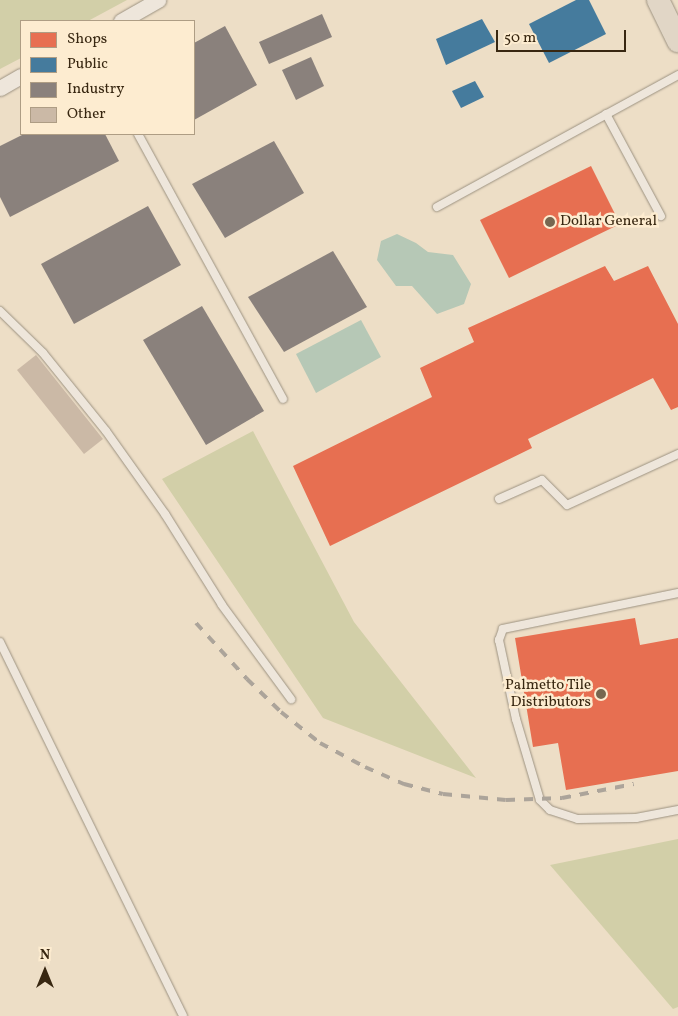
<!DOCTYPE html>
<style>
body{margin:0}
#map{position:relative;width:678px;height:1016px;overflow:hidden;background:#eddec6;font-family:Vollkorn,serif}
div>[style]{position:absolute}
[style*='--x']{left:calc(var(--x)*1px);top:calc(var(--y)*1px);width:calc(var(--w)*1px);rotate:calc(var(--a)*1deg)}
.green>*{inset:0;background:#d2cfa8}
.water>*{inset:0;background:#b6c8b6}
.shops>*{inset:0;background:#e76f51}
.public>*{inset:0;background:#457b9d}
.industry>*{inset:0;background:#8a817c}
.building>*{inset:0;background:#cbb9a6}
.roads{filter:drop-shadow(0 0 1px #9c9281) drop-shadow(0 0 1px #9c9281)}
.service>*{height:8px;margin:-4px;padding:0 4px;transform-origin:4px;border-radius:4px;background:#eee6db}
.minor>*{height:15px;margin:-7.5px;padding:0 7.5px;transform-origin:7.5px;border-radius:7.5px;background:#eee6db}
.primary>*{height:22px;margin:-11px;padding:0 11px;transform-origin:11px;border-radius:11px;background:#e1d6c6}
.rail>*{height:4px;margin-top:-2px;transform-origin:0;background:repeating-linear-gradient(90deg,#aca49a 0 9px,transparent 0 18px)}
.dots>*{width:14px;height:14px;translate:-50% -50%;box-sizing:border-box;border:2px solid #fdecd0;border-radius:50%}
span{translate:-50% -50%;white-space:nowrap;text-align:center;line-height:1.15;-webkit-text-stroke:5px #fdecd0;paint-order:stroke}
.poi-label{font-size:15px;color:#382711}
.left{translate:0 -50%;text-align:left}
.right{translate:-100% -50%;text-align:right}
.legend{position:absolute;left:20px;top:20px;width:175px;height:115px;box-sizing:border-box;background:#fdecd0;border:1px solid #ae9d84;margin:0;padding:6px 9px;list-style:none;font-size:15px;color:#382711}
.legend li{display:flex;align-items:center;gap:10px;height:25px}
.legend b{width:25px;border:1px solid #ae9d84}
.north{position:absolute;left:20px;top:946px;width:50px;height:50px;-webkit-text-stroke:4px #fdecd0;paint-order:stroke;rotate:0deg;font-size:14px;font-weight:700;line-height:20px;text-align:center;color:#382711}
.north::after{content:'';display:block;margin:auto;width:18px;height:22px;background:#382711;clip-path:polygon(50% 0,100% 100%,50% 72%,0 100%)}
.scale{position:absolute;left:496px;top:30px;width:130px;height:22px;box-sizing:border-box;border:2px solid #382711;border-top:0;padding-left:6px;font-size:15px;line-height:18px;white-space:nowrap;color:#382711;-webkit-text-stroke:4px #fdecd0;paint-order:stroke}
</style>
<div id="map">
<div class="green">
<div style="clip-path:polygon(0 0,127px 0,88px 21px,21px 21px,21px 58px,0 69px)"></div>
<div style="clip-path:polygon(253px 431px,354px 622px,476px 778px,323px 718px,162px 479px)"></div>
<div style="clip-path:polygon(678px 839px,678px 1007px,673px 1009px,550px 865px)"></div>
</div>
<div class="water">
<div style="clip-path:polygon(397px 234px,416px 243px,428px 252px,453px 255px,471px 284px,464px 304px,437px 314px,412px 286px,396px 286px,377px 260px,381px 241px)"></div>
<div style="clip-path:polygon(361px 320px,381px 357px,316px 393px,296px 354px)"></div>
</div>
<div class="shops">
<div style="clip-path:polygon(591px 166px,620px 224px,509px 278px,480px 220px)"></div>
<div style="clip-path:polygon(605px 266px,614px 281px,648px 266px,678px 324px,678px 407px,671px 410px,653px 378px,528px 439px,532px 448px,330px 546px,293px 466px,432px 397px,420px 368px,474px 342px,468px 328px)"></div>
<div style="clip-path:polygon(635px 618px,640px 645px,678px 638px,678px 771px,566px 790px,558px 743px,533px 747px,515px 638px)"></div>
</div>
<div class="public">
<div style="clip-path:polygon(576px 0,589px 0,606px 34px,549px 63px,529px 24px)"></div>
<div style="clip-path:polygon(482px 19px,495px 42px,446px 65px,436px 39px)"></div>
<div style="clip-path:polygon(475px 81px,484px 97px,461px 108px,452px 91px)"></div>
</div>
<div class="industry">
<div style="clip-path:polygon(322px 14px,332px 37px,269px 64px,259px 42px)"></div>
<div style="clip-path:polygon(225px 26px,257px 85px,194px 120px,194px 43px)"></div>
<div style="clip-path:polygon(311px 57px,324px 86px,296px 100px,282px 70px)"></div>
<div style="clip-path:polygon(24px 134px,105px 134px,119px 161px,10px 217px,0 197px,0 146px)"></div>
<div style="clip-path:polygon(274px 141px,304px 193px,225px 238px,192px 184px)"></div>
<div style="clip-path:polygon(148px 206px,181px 265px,74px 324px,41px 264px)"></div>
<div style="clip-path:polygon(333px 251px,367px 307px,284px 352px,248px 297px)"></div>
<div style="clip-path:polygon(202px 306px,264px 411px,206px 445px,143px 340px)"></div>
</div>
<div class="building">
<div style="clip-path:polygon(36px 355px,103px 439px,84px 454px,17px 370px)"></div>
</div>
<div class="roads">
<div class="service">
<div style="--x:606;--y:114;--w:116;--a:61.7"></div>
<div style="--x:138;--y:134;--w:302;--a:61.3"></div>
<div style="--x:437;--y:207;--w:275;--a:-28.7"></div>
<div style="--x:0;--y:311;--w:60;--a:44.3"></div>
<div style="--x:43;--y:353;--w:100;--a:51.1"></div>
<div style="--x:106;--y:431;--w:102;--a:54.6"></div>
<div style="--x:165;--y:514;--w:107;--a:57.9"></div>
<div style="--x:222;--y:605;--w:117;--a:53.7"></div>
<div style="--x:499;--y:499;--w:47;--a:-23.8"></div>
<div style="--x:542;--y:480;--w:35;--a:45"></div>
<div style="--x:567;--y:505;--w:122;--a:-24.7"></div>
<div style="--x:678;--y:593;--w:179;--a:168.4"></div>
<div style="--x:503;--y:629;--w:12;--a:110"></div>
<div style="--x:499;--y:640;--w:81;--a:77.9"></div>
<div style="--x:516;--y:719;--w:84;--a:73.5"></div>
<div style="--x:540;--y:800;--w:14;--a:45"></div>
<div style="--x:550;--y:810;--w:29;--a:18"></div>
<div style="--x:578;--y:819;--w:58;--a:-1"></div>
<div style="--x:636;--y:818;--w:43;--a:-10.8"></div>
<div style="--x:0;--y:642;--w:416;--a:63.9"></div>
</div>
<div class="minor">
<div style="--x:121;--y:21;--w:43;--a:-29.6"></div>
<div style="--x:0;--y:88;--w:24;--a:-30"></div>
</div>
<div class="primary">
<div style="--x:658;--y:0;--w:46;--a:64"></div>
</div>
</div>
<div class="rail">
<div style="--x:196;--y:623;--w:76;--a:47.7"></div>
<div style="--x:247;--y:679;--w:47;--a:44.1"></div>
<div style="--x:281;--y:712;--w:50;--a:38.5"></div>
<div style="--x:320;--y:743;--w:51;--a:28.1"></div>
<div style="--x:365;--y:767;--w:43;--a:23.6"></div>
<div style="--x:404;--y:784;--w:40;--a:14.4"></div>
<div style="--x:443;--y:794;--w:63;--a:5.4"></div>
<div style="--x:506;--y:800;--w:56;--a:-2"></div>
<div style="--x:562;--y:798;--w:73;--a:-11"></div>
</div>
<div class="dots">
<div style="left:550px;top:222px;background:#776750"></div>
<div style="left:601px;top:694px;background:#776750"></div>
</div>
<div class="poi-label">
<span class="left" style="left:560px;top:222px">Dollar General</span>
<span class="right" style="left:591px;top:694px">Palmetto Tile<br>Distributors</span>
</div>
<ul class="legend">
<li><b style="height:14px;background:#e76f51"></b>Shops</li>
<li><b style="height:14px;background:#457b9d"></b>Public</li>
<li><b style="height:14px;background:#8a817c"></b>Industry</li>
<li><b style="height:14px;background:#cbb9a6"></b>Other</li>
</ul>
<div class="north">N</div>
<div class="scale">50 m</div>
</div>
